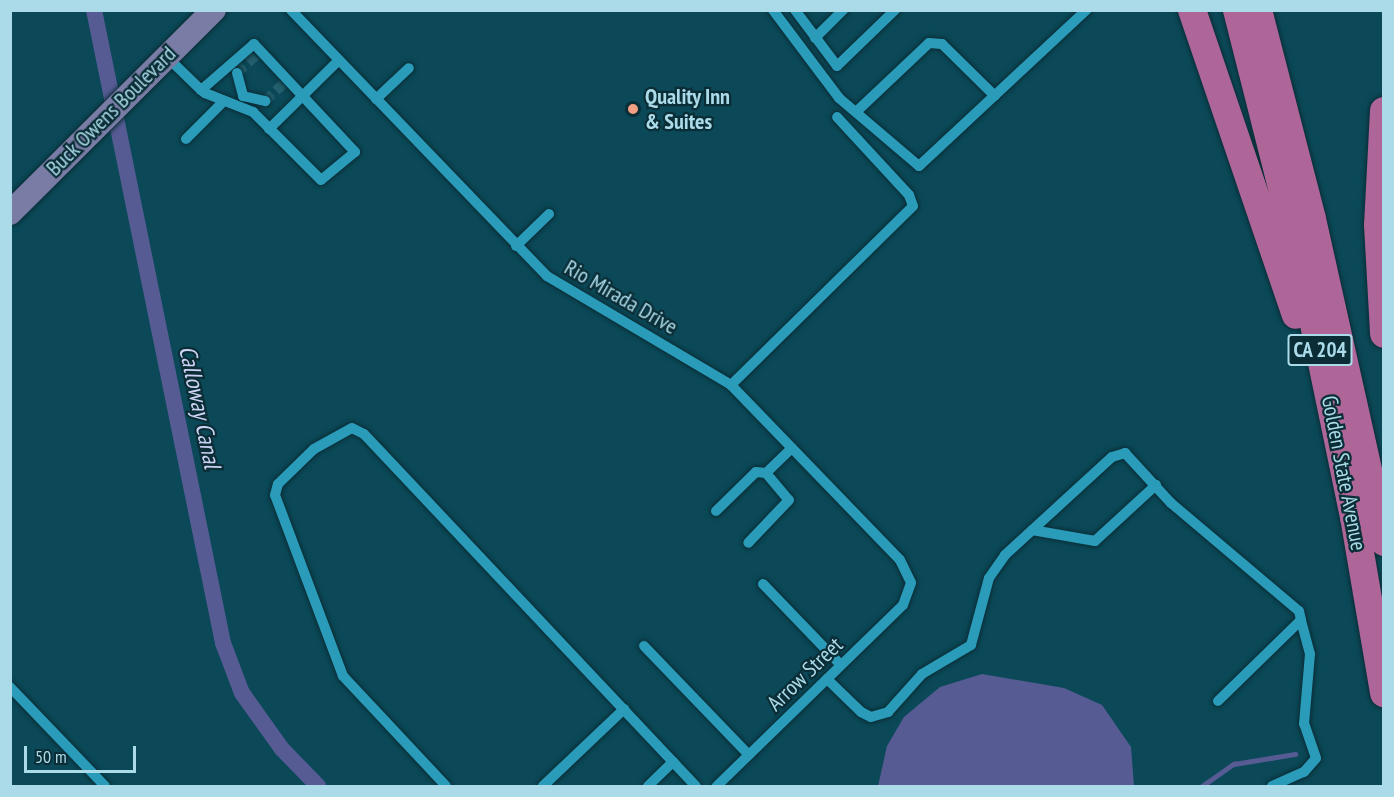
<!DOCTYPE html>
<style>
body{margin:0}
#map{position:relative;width:1394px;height:797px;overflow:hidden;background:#0b4958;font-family:"PT Sans Narrow",sans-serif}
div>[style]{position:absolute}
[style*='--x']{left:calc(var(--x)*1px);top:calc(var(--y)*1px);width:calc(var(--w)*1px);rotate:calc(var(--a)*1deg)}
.water>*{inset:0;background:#575b94}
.stream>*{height:4.5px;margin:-2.25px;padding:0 2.25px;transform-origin:2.25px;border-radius:2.25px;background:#575b94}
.canal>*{height:16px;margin:-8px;padding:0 8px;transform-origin:8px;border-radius:8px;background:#575b94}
.minor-tunnel>*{height:10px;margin-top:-5px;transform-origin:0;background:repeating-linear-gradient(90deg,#235f6e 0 10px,transparent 0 15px)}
.roads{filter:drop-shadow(0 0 2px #0a2d36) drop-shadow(0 0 2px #0a2d36)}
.minor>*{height:10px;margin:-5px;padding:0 5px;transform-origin:5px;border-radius:5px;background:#2a9cb9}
.major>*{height:24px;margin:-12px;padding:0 12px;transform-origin:12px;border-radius:12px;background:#797ca5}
.highway>*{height:28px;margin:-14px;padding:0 14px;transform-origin:14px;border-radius:14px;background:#ae6698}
.dots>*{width:16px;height:16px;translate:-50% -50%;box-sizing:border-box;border:3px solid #0a2d36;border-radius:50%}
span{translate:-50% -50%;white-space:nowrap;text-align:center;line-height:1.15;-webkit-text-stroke:4.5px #0a2d36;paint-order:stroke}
.shield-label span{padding:2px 4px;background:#0a2d36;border:2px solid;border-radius:4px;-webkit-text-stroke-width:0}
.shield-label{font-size:21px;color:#abdae9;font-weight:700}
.poi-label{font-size:22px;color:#abdae9;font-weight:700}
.left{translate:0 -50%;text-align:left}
.street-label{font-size:22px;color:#abdae9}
.water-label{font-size:24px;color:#ced3f5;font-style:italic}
.frame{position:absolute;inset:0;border:12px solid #abdae9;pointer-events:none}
.scale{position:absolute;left:24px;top:746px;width:112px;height:27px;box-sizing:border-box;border:3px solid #abdae9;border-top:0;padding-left:8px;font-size:18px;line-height:21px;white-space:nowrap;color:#abdae9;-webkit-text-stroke:4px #0a2d36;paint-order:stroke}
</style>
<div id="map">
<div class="water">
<div style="clip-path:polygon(982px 674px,1064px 688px,1102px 705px,1131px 747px,1134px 786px,878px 786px,887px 746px,904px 717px,940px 687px)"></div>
</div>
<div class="stream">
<div style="--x:1202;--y:786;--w:39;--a:-35"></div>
<div style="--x:1234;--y:764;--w:62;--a:-9.3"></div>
</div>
<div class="canal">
<div style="--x:94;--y:10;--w:646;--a:78.48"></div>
<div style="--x:223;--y:643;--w:53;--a:69.2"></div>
<div style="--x:242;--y:693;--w:69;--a:54.5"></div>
<div style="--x:282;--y:749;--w:52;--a:45.8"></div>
</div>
<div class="minor-tunnel">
<div style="--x:237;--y:73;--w:26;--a:-43"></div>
<div style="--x:265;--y:101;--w:25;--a:-43"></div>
</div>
<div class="roads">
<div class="minor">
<div style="--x:291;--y:10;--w:369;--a:46.1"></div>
<div style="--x:547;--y:276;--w:214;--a:30.6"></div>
<div style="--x:731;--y:385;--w:243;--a:46"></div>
<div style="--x:900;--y:560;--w:25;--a:64"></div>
<div style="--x:911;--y:583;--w:23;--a:110"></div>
<div style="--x:903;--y:605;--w:260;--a:135.8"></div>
<div style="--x:773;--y:10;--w:110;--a:53.1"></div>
<div style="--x:839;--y:98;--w:105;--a:40.4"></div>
<div style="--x:919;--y:166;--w:229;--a:-43"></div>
<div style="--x:795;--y:10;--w:70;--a:53.1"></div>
<div style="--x:837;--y:66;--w:81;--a:-44"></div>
<div style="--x:815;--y:38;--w:40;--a:-45"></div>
<div style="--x:166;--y:56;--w:49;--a:44.2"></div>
<div style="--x:201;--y:90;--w:5;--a:37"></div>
<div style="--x:205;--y:93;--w:52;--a:21.6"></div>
<div style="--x:253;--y:112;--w:96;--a:45"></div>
<div style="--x:321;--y:180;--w:44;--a:-39.5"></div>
<div style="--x:355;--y:152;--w:148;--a:-133.1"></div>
<div style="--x:254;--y:44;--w:70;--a:139"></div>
<div style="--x:237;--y:73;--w:24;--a:75"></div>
<div style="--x:243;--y:96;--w:23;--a:13"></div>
<div style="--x:376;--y:99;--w:45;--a:-43.2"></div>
<div style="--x:856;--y:112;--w:100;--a:-43.4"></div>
<div style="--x:929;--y:43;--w:13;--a:4"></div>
<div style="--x:942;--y:44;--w:74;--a:44.5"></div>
<div style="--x:269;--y:129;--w:98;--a:-44.6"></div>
<div style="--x:186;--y:139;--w:54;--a:-45"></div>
<div style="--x:516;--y:246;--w:46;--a:-44.1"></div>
<div style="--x:731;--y:385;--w:255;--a:-44.5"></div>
<div style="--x:913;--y:206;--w:12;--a:-110"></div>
<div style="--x:909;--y:195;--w:106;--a:-132.7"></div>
<div style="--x:766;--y:473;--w:36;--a:-44"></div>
<div style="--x:716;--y:511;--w:56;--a:-44.3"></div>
<div style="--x:756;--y:472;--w:10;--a:6"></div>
<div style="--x:766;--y:473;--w:35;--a:50"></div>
<div style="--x:789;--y:500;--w:59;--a:133.6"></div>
<div style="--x:1032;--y:530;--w:64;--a:9.9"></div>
<div style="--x:1095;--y:541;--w:83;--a:-42.6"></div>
<div style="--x:763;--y:584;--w:112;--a:46.1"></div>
<div style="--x:644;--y:646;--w:151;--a:46.1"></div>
<div style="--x:827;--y:679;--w:47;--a:44.1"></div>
<div style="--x:861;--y:712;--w:11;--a:27"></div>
<div style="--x:871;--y:717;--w:18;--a:-16"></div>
<div style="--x:888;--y:712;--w:51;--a:-48.2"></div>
<div style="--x:922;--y:674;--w:57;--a:-30.6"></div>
<div style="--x:971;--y:645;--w:69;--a:-75"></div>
<div style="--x:989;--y:578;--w:28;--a:-55"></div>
<div style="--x:1005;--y:555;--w:145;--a:-42.5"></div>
<div style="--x:1112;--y:457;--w:14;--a:-17"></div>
<div style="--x:1125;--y:453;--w:68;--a:47.4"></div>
<div style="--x:1171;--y:503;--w:167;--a:40.2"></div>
<div style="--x:1299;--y:611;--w:9;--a:77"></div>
<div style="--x:1301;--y:620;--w:116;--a:135.7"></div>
<div style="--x:10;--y:687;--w:137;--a:46.2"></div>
<div style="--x:446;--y:786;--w:151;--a:-133.1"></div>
<div style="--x:343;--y:676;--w:193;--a:-110.6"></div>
<div style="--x:275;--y:495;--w:11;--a:-75"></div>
<div style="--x:278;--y:484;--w:50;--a:-44.2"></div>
<div style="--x:314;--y:449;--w:43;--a:-28.9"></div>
<div style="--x:352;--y:428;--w:13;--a:27"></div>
<div style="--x:364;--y:434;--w:484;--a:46.7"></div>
<div style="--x:543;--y:786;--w:112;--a:-43.5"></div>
<div style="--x:648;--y:786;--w:35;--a:-44"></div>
<div style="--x:1272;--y:786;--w:35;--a:-24"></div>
<div style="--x:1304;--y:772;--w:18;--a:-49"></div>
<div style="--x:1316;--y:758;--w:36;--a:-109"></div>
<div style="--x:1304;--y:724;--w:70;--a:-85.1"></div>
<div style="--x:1310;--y:654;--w:35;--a:-105"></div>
</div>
<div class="major">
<div style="--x:10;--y:213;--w:288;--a:-44.9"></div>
</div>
<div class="highway">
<div style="--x:1192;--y:10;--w:322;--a:71.2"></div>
<div style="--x:1237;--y:10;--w:264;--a:75.8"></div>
<div style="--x:1302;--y:266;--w:256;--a:78.3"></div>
<div style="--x:1354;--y:517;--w:179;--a:80.3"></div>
<div style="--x:1258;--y:10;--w:216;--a:75.5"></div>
<div style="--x:1312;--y:219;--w:331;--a:77.4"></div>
<div style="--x:1384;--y:111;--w:114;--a:93"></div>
<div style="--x:1378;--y:225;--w:109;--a:86.8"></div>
</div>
</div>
<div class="dots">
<div style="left:633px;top:109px;background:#f39f83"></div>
</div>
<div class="shield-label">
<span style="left:1320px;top:350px">CA 204</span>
</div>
<div class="poi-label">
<span class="left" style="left:645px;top:109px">Quality Inn<br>&amp; Suites</span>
</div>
<div class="street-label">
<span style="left:111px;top:111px;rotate:-45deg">Buck Owens Boulevard</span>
<span style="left:621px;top:297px;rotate:30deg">Rio Mirada Drive</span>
<span style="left:1344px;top:473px;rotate:79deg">Golden State Avenue</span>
<span style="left:805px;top:674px;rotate:-44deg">Arrow Street</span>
</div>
<div class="water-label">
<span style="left:200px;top:407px;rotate:78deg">Calloway Canal</span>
</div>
<div class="frame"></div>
<div class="scale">50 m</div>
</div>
